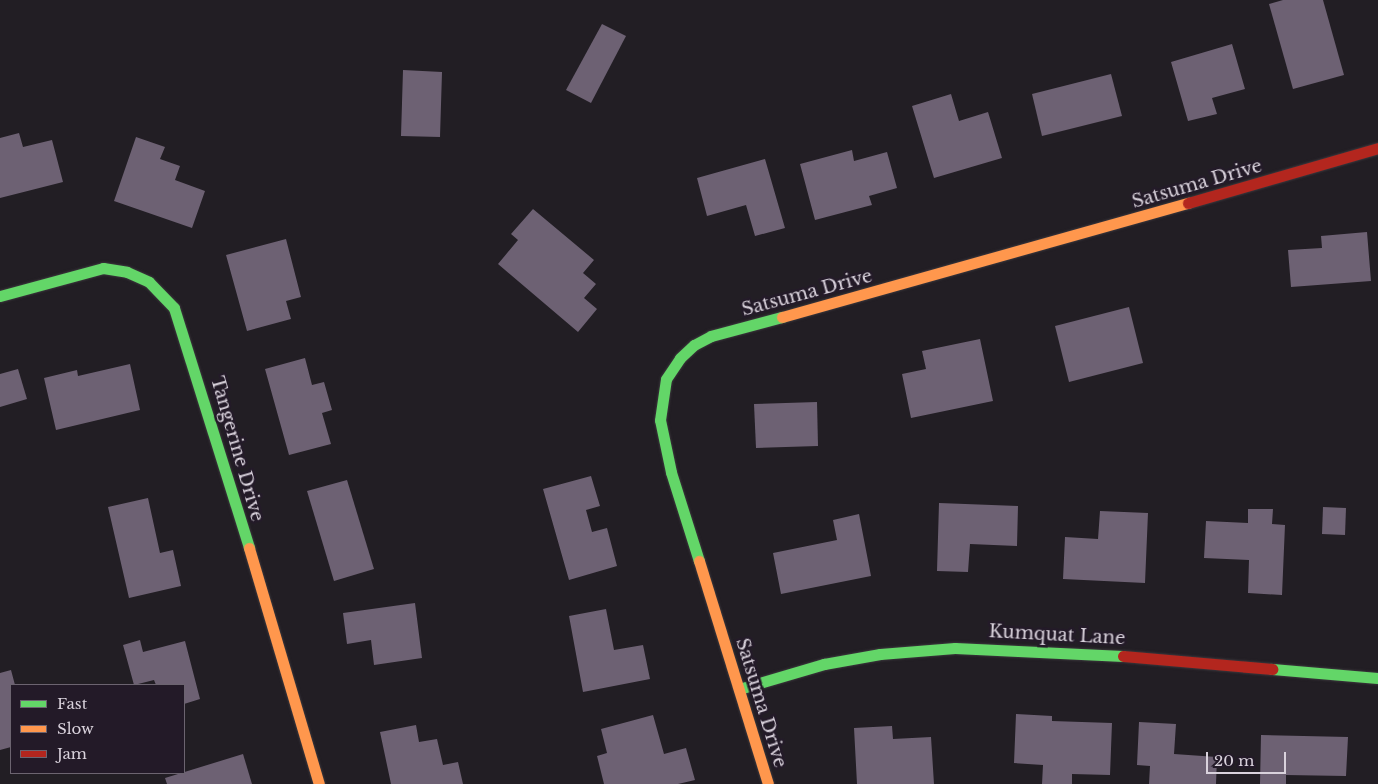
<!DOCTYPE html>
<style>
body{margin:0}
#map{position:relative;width:1378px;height:784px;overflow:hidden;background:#221e24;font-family:"Libre Baskerville",serif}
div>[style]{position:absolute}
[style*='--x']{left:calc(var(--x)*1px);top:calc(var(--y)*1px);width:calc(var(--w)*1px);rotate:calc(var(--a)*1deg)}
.building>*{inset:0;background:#6d6173}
.roads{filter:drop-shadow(0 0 1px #3c383d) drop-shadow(0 0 1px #3c383d)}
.fast>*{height:11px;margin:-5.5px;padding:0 5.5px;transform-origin:5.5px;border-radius:5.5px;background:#63d668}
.slow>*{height:11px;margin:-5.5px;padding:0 5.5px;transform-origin:5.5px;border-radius:5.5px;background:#ff974d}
.jam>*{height:11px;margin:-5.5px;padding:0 5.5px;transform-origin:5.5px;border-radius:5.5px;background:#b3261e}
span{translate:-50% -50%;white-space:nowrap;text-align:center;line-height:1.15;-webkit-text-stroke:5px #231a28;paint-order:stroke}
.street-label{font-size:18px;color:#d9d2dc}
.legend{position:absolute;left:10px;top:684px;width:175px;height:90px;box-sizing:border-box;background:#231a28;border:1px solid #6c6470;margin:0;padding:6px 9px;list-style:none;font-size:15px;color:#d9d2dc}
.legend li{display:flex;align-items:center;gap:10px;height:25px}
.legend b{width:25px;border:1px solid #6c6470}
.scale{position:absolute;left:1206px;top:752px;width:80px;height:22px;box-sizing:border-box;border:2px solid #d9d2dc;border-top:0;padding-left:6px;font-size:15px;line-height:18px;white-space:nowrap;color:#d9d2dc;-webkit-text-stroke:4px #231a28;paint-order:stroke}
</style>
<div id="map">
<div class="building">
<div style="clip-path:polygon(1283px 0,1323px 0,1344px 75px,1293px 89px,1269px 4px)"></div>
<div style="clip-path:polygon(602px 24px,626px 36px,591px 103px,566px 90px)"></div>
<div style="clip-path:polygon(1232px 44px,1245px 89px,1212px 98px,1217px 114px,1188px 121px,1171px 62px)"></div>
<div style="clip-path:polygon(403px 70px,442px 72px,440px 137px,401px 136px)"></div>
<div style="clip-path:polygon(1111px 74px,1122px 116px,1042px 136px,1032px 94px)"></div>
<div style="clip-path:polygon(951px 94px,959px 121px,988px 112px,1002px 158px,934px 178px,912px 106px)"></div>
<div style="clip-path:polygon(19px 133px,23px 147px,52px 140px,63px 182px,0 198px,0 138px)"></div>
<div style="clip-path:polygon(136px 137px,165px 147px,160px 159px,180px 166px,175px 180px,205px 191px,192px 228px,114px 201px)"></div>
<div style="clip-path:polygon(852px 150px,854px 161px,887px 152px,897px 188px,869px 196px,872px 205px,815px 220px,800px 164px)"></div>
<div style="clip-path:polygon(765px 159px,785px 228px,755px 236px,746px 205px,707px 216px,697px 178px)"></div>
<div style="clip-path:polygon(533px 209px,594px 260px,583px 273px,596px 284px,584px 298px,597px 309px,578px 332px,498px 264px,518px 240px,511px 234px)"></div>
<div style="clip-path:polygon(1367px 232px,1371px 281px,1291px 287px,1288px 250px,1322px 248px,1321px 236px)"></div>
<div style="clip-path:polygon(286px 239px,301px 297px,286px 301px,291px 319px,247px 331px,226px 255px)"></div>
<div style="clip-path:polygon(1129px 307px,1143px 363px,1069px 382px,1055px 326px)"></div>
<div style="clip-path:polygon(980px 339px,993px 401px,911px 418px,902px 374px,926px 369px,922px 351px)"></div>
<div style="clip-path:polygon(305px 358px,312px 385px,324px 382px,332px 410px,322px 413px,331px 444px,289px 455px,265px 369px)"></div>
<div style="clip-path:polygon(130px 364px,140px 410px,56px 430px,44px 378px,77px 370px,78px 376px)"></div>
<div style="clip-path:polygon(18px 369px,27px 399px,0 407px,0 374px)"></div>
<div style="clip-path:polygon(817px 402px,818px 446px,756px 448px,754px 404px)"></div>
<div style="clip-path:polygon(591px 476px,600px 506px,586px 510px,592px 532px,607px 528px,617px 566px,569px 580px,543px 489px)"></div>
<div style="clip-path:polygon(347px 480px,374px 569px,334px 581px,307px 491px)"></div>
<div style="clip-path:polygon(148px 498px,160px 553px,173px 550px,181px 586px,129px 598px,108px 507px)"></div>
<div style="clip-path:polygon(939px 503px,1018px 506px,1017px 546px,970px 544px,968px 572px,937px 571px)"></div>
<div style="clip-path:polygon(1323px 507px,1346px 508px,1345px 535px,1322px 534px)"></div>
<div style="clip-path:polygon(1248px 509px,1273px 509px,1272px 524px,1285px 525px,1282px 595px,1248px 593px,1249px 560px,1204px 558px,1206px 521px,1248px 523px)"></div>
<div style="clip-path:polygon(1100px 511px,1148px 513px,1145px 583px,1063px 579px,1065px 537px,1098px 539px)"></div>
<div style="clip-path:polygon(859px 514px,871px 576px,781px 594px,773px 553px,837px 540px,833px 520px)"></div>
<div style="clip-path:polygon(415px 603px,422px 658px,374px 665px,371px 640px,347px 644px,343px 613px)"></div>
<div style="clip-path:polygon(606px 609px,614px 650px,643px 645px,650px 679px,583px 692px,569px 616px)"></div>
<div style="clip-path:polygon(140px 640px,143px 652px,185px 641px,200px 699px,184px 704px,184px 685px,156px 685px,154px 680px,134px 685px,123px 645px)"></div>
<div style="clip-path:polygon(11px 670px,15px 685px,11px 685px,11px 747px,0 750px,0 673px)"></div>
<div style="clip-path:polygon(1016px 714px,1052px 716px,1052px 721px,1112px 723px,1110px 775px,1072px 774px,1072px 784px,1042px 784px,1043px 765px,1014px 763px)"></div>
<div style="clip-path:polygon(653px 715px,664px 754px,686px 748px,695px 780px,678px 784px,604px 784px,597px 756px,607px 753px,601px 729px)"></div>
<div style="clip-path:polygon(1139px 722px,1176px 724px,1174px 754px,1217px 757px,1216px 784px,1149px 784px,1150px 766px,1137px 765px)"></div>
<div style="clip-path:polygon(416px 725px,419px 742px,437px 739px,443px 765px,458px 762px,463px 784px,391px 784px,380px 732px)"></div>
<div style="clip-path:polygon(892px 726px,893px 739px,931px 737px,934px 784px,857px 784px,854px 728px)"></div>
<div style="clip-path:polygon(1261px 735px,1348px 737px,1346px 776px,1286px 775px,1286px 784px,1260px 784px)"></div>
<div style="clip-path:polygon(243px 754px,252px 784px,167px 784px,165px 778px)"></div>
</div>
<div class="roads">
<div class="fast">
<div style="--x:0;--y:296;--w:107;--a:-15.2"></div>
<div style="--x:103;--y:268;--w:24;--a:9"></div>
<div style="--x:127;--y:272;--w:24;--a:24"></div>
<div style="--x:149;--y:282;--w:36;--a:46"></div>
<div style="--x:174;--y:308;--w:251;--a:72.6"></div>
<div style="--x:699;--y:561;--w:93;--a:-107.5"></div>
<div style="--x:671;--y:472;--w:53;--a:-101.9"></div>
<div style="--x:660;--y:420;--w:41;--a:-81.7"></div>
<div style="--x:666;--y:379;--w:25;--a:-56"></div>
<div style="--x:680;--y:358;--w:19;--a:-43"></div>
<div style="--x:694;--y:345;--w:19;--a:-28"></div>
<div style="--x:711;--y:336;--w:73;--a:-15"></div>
<div style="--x:1272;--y:669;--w:106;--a:4.9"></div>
<div style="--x:739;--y:689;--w:89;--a:-16.4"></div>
<div style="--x:824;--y:664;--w:57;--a:-10.1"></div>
<div style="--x:880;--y:654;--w:75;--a:-4.6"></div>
<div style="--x:955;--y:648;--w:168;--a:2.7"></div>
</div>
<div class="slow">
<div style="--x:782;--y:317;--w:422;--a:-15.7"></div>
<div style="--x:249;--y:548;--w:246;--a:73.5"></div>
<div style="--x:699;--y:561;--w:233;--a:72.8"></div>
</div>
<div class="jam">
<div style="--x:1188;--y:203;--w:198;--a:-16.1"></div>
<div style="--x:1123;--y:656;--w:150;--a:5"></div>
</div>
</div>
<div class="street-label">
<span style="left:1197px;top:184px;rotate:-16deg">Satsuma Drive</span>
<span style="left:807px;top:293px;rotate:-15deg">Satsuma Drive</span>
<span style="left:237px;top:449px;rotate:74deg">Tangerine Drive</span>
<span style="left:1057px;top:635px;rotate:3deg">Kumquat Lane</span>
<span style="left:761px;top:703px;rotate:73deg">Satsuma Drive</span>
</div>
<ul class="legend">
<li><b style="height:6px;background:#63d668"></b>Fast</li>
<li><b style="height:6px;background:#ff974d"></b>Slow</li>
<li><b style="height:6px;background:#b3261e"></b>Jam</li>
</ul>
<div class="scale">20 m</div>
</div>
